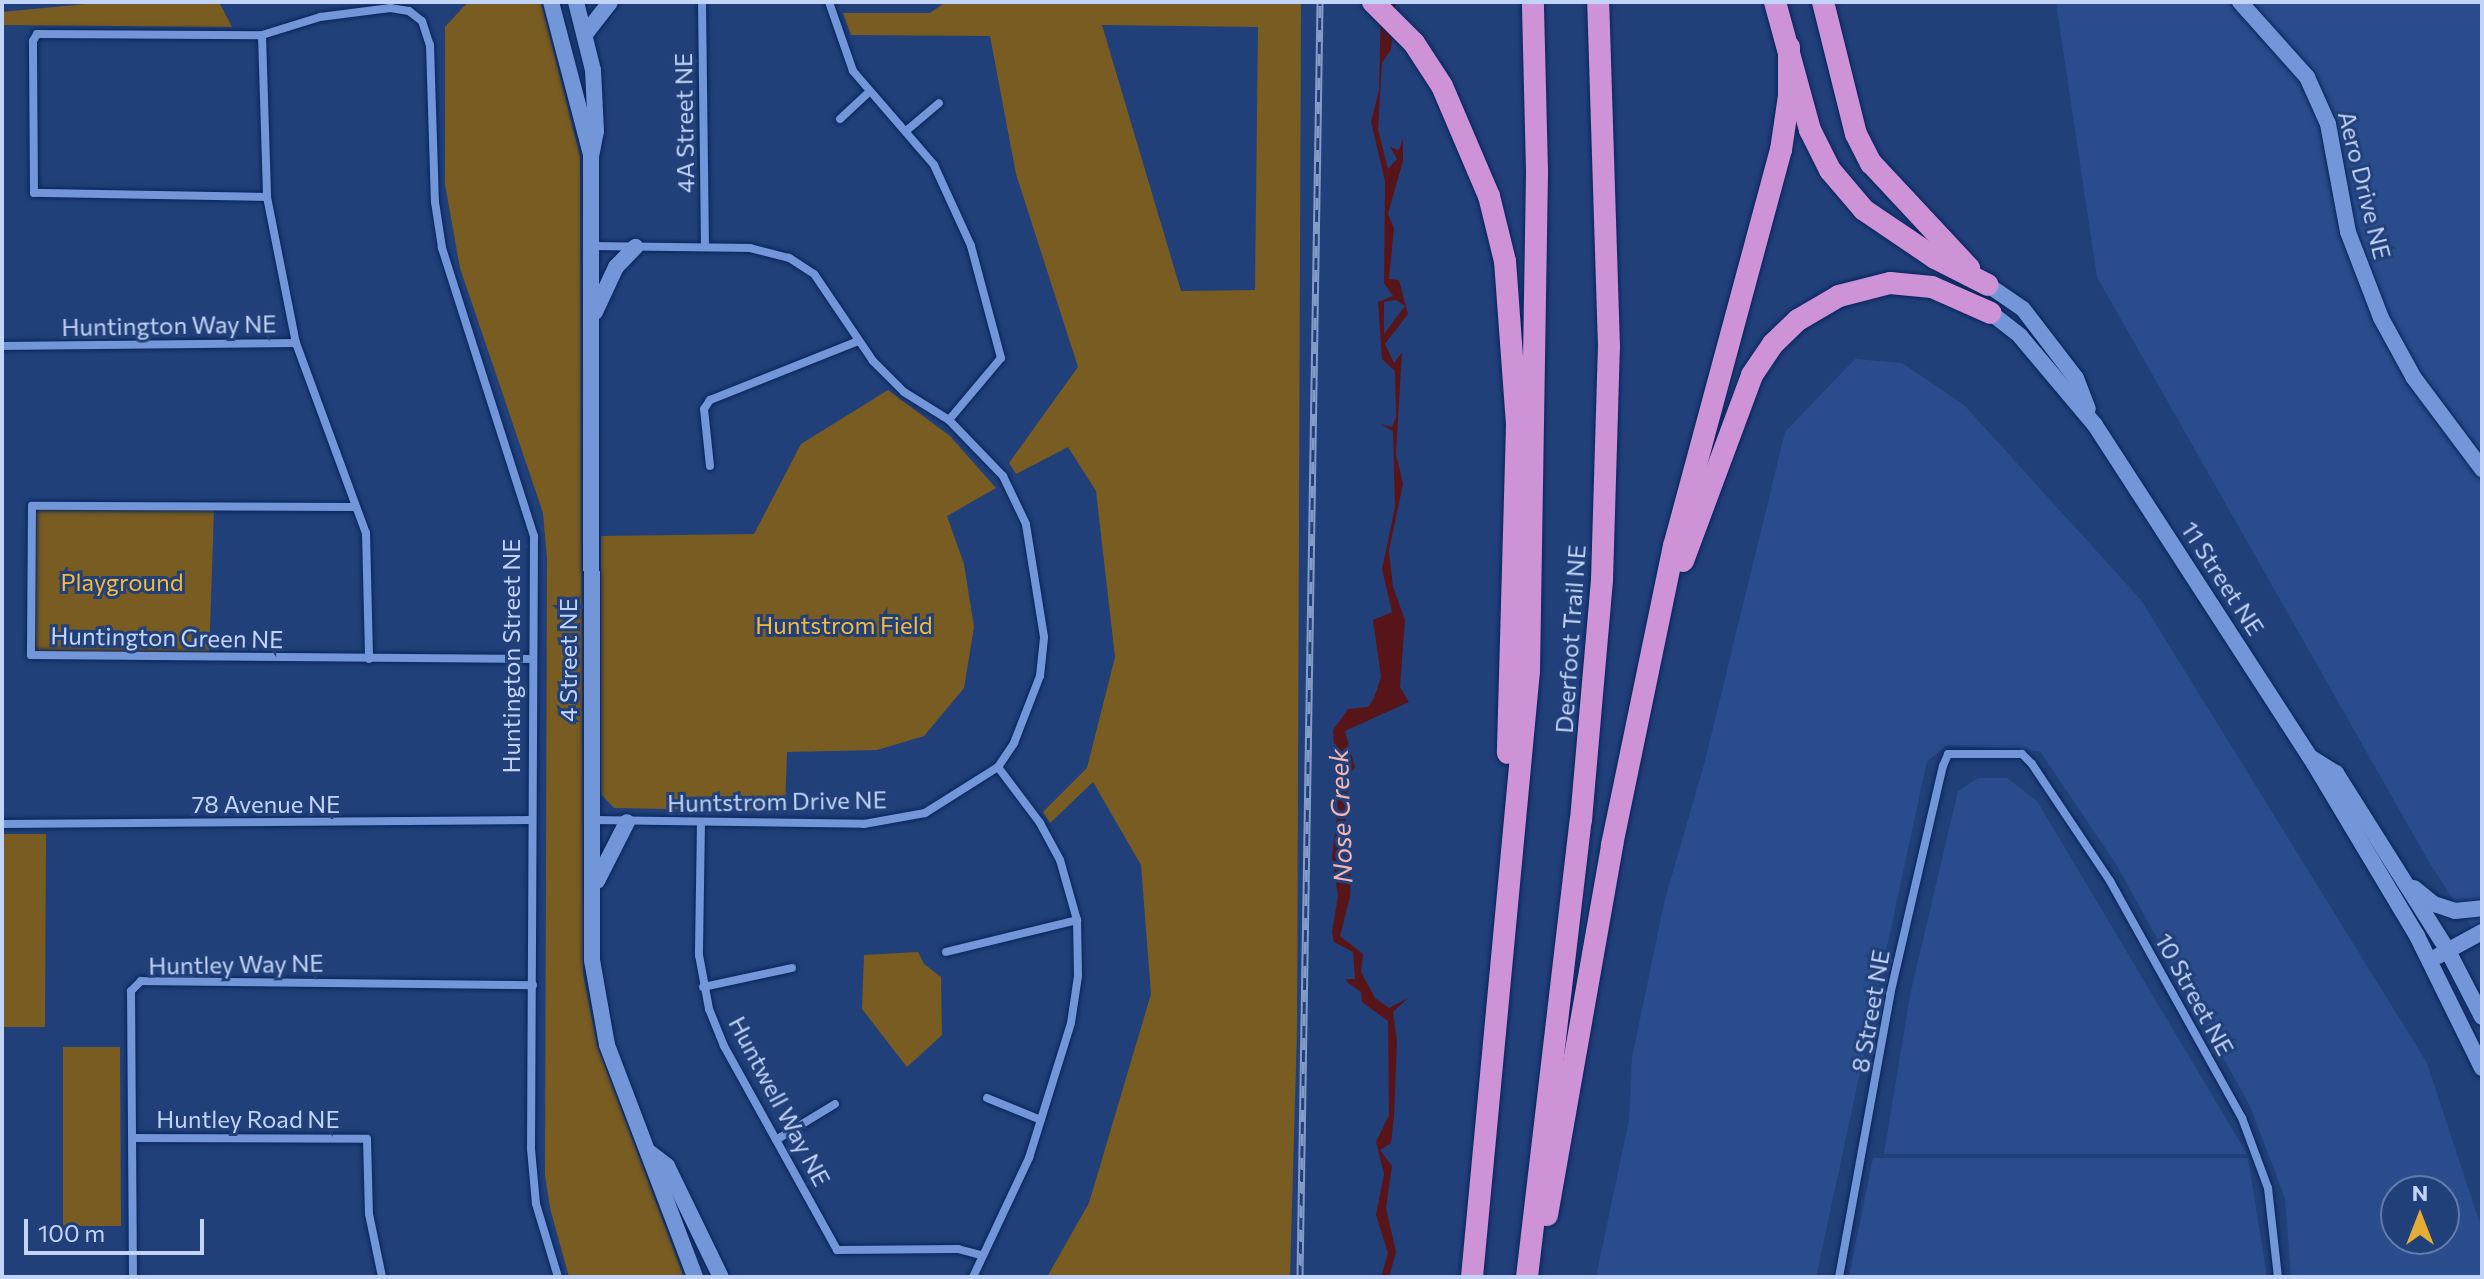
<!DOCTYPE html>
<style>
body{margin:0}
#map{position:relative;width:2484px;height:1279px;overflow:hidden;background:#21407a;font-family:Commissioner,sans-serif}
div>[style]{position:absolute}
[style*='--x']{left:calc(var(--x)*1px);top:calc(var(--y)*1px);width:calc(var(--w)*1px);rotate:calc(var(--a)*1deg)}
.built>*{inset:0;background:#2a4c8c}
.green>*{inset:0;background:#795c21}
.water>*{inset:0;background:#581519}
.roads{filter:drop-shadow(0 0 2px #08245b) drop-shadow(0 0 2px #08245b)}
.street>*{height:8px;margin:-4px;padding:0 4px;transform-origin:4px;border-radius:4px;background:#7296d7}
.secondary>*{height:16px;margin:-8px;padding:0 8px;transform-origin:8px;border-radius:8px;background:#7296d7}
.highway>*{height:22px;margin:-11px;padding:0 11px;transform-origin:11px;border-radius:11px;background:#ce93d7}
.rail>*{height:7px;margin-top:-3.5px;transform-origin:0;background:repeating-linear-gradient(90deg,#21407a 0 12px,#849cc7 0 24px);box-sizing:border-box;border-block:2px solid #849cc7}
span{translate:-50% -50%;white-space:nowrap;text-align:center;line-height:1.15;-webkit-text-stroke:6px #21407a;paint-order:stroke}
.street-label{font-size:24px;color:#c2d5f8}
.park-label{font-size:24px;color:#f8ba35}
.water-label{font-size:26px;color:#f7b5b2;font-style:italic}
.frame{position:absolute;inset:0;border:4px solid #c2d5f8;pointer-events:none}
.north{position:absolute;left:2380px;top:1175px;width:80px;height:80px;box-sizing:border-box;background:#21407a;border:2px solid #617cac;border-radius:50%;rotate:0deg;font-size:22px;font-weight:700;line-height:32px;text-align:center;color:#c2d5f8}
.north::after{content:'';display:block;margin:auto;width:28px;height:36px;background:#e5ad36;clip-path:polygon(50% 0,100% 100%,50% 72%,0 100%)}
.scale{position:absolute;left:24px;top:1219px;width:180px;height:36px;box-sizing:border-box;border:4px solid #c2d5f8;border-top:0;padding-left:10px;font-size:24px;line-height:28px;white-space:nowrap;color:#c2d5f8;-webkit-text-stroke:6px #21407a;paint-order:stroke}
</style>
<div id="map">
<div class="built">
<div style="clip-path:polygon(2056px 2px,2482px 2px,2482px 943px,2429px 862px,2097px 277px)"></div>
<div style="clip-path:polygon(evenodd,1855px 359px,1902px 363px,1964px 405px,2141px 600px,2427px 1063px,2482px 1230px,2482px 1277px,2291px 1277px,2285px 1198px,2250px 1106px,2116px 864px,2040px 751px,1947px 745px,1927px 761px,1816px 1277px,1596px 1277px,1629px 1120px,1632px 1058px,1664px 903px,1705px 761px,1785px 432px,1855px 359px,2396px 1191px,2444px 1191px,2444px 1239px,2396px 1239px,2396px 1191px)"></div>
<div style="clip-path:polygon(1978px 778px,2007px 778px,2037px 801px,2247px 1154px,1884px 1154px,1911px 991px,1958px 791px)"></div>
<div style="clip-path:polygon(1873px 1158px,2248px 1158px,2267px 1277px,1849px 1277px)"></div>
</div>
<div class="green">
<div style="clip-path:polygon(106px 2px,219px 2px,232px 27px,2px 25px,2px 12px)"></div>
<div style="clip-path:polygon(468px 2px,541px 2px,580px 156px,583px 974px,597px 1045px,684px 1277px,569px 1277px,550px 1208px,545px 1175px,547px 558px,543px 513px,460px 268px,445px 184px,445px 27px)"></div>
<div style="clip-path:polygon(evenodd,946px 2px,1301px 2px,1297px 1031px,1290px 1277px,1047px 1277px,1089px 1203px,1151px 994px,1141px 865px,1093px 782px,1050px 823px,1043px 812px,1087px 768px,1115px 657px,1096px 491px,1068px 447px,1016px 474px,1009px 463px,1078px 367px,1016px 174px,990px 36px,851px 35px,843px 13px,930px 13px,946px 2px,1102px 25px,1258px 27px,1255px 290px,1181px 291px,1102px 25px)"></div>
<div style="clip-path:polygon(888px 390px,950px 436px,996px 488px,947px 516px,964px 564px,974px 627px,964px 688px,924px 736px,877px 750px,787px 752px,785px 811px,614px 808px,601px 794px,601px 536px,754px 534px,801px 444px)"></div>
<div style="clip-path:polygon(32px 506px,214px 509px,209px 658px,31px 655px)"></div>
<div style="clip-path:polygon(2px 834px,46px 834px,45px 1027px,2px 1027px)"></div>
<div style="clip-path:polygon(918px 952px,924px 964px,941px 977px,942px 1035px,907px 1067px,862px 1009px,864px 955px)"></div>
<div style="clip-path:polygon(63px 1047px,120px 1047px,121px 1226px,63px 1226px)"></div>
</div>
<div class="water">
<div style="clip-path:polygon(evenodd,1381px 2px,1396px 2px,1391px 50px,1382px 63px,1378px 129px,1388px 169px,1397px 159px,1390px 147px,1399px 150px,1403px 138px,1403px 161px,1388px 214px,1394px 228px,1389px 279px,1399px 280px,1408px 314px,1385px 344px,1394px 363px,1402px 352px,1396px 454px,1403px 484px,1389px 551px,1393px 587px,1405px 620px,1400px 687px,1409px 702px,1345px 731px,1355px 768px,1349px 775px,1343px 849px,1351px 873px,1350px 897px,1340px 936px,1363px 954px,1361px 972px,1375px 998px,1389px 1008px,1408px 998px,1393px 1012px,1397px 1041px,1394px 1117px,1391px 1143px,1380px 1150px,1392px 1166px,1386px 1208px,1396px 1252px,1389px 1277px,1381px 1277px,1388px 1253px,1376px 1215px,1384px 1174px,1376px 1142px,1389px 1115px,1388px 1021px,1362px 1002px,1361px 992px,1347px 982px,1346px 979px,1355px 979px,1353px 952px,1334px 942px,1332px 932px,1338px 896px,1332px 857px,1338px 808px,1333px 730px,1348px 709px,1368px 707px,1374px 698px,1381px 677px,1373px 620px,1392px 612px,1382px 569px,1395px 507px,1393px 431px,1380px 424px,1392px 427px,1396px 417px,1395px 371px,1382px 359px,1378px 302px,1393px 296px,1384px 283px,1385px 181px,1371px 122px,1379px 90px,1381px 2px,1396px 300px,1405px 306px,1384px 334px,1384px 302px,1396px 300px)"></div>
</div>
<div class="roads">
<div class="street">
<div style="--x:702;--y:2;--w:242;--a:89.3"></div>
<div style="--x:829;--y:2;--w:73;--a:70.8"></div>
<div style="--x:853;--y:71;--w:124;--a:49.2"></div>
<div style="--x:934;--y:165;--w:89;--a:65.4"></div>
<div style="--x:971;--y:246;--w:116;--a:75"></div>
<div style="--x:1001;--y:358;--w:81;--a:130"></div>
<div style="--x:262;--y:35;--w:162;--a:88.2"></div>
<div style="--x:267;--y:197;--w:149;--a:78.8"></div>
<div style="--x:840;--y:119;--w:38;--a:-43"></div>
<div style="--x:906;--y:131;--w:43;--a:-40.3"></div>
<div style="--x:267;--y:197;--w:233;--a:-179"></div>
<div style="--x:34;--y:193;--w:152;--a:-90.4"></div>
<div style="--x:33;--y:41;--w:8;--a:-60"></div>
<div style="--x:37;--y:34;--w:225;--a:0.3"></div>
<div style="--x:262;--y:35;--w:61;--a:-17.2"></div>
<div style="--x:320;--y:17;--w:71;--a:-7.3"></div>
<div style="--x:390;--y:8;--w:19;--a:9"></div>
<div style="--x:409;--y:11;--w:16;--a:38"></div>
<div style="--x:422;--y:21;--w:25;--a:72"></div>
<div style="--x:430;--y:45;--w:157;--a:88.2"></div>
<div style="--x:435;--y:202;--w:47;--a:81.3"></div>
<div style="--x:442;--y:248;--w:302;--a:72.3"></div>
<div style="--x:534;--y:536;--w:613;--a:90.28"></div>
<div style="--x:531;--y:1149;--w:55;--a:84.8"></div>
<div style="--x:536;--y:1204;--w:76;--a:73.2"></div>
<div style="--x:2;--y:346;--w:294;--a:-0.6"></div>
<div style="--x:296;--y:343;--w:202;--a:69.8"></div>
<div style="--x:366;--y:533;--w:126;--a:88.6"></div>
<div style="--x:710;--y:466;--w:57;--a:-96"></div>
<div style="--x:704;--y:409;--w:11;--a:-56"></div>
<div style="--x:710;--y:400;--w:159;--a:-21.7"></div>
<div style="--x:354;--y:507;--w:322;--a:-179.8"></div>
<div style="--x:32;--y:506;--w:149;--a:90.4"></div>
<div style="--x:31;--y:655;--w:502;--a:0.46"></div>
<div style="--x:592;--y:820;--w:272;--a:0.8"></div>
<div style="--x:864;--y:824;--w:62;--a:-10.2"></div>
<div style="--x:925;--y:813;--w:86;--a:-32.2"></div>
<div style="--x:998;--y:767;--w:29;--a:-56"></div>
<div style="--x:1014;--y:743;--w:72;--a:-68.8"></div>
<div style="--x:1040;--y:676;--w:39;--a:-84"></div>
<div style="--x:1044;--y:637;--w:114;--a:-99.1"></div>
<div style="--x:1026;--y:524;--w:53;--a:-115.6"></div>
<div style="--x:1003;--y:476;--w:78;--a:-134"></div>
<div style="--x:949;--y:420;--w:53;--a:-148.1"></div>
<div style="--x:904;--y:392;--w:44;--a:-135"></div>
<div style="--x:873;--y:361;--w:105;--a:-124.1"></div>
<div style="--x:814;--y:274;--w:30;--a:-147"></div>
<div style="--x:789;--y:258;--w:40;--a:-165.6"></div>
<div style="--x:750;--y:248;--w:157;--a:-179.3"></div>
<div style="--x:701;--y:822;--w:133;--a:90.9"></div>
<div style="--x:699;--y:955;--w:55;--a:79.5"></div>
<div style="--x:709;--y:1009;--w:40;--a:68"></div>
<div style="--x:724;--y:1046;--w:233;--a:61"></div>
<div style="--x:837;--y:1250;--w:121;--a:-0.5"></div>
<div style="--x:958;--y:1249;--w:23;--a:15"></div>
<div style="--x:2;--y:824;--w:528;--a:-0.43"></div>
<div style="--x:946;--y:952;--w:135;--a:-13.7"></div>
<div style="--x:703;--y:987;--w:91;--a:-12.1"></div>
<div style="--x:987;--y:1098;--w:58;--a:22.2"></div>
<div style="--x:133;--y:1138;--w:234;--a:0.2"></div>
<div style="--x:367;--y:1139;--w:75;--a:88.5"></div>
<div style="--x:369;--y:1214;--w:64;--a:78.3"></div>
<div style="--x:776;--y:1140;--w:69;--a:-31.4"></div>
<div style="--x:133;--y:1277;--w:286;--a:-90.4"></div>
<div style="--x:131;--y:991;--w:14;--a:-45"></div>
<div style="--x:141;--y:981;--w:392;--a:0.6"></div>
<div style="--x:973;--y:1277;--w:132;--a:-64.8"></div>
<div style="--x:1029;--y:1158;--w:141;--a:-72.7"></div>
<div style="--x:1071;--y:1023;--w:48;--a:-81.5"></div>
<div style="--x:1078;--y:976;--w:56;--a:-91"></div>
<div style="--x:1077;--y:920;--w:62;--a:-105.8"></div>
<div style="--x:1060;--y:860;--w:42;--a:-118.4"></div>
<div style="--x:1040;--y:823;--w:70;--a:-126.9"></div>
<div style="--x:1839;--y:1277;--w:287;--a:-79.7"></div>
<div style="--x:1890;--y:995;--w:235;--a:-77"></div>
<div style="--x:1943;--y:766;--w:13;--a:-67"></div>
<div style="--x:1948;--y:754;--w:74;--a:0"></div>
<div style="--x:2022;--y:754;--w:14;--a:45"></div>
<div style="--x:2032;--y:764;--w:141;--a:56.3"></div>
<div style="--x:2110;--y:881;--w:271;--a:60.9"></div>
<div style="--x:2242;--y:1118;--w:75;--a:69.6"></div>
<div style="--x:2268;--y:1188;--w:90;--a:83.6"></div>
</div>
<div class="secondary">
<div style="--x:551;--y:2;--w:157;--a:75.3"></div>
<div style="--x:576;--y:2;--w:70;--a:76"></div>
<div style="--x:593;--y:70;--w:61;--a:87.2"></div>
<div style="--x:596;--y:131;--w:25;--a:101"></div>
<div style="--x:591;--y:156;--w:804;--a:89.93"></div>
<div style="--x:592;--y:960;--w:86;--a:80"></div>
<div style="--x:607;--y:1045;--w:248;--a:69.2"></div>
<div style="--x:2240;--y:2;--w:101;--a:48.2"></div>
<div style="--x:2307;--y:77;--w:51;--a:65.9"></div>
<div style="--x:2328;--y:124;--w:110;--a:79.5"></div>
<div style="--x:2348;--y:232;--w:92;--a:69"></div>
<div style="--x:2381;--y:318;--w:68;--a:61.2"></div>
<div style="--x:2414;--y:378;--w:114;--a:53.2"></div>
<div style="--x:586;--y:33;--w:39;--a:-52"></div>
<div style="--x:1988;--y:285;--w:42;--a:34.4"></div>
<div style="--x:2023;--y:309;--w:87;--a:52.5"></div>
<div style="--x:2076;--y:378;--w:33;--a:69"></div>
<div style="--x:595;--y:312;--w:50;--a:-65"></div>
<div style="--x:616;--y:267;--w:28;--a:-46"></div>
<div style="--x:1991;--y:313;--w:37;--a:38"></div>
<div style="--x:2020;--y:336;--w:116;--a:49.9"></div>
<div style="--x:2095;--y:425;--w:396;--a:57.1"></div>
<div style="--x:2310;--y:757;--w:209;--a:59.1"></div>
<div style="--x:2417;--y:936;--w:147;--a:63.8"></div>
<div style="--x:2310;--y:757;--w:31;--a:32"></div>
<div style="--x:2336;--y:773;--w:210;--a:57.8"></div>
<div style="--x:2448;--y:951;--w:74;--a:62.7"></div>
<div style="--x:597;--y:881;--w:66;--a:-63"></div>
<div style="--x:2414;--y:888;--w:26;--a:39"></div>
<div style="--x:2434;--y:904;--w:22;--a:18"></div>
<div style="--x:2455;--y:911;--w:27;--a:-6"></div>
<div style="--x:2438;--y:956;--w:50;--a:-28.6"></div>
<div style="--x:650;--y:1153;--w:21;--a:37"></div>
<div style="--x:667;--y:1166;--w:123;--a:64.1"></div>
</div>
<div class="highway">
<div style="--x:1373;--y:2;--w:58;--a:45"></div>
<div style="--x:1414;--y:43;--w:51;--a:56.9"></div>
<div style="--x:1442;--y:86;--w:120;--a:66.9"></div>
<div style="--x:1489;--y:196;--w:67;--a:76.2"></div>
<div style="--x:1505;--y:261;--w:164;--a:85.8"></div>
<div style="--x:1517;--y:425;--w:328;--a:91.6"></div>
<div style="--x:1775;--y:2;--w:133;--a:74.7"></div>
<div style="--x:1810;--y:130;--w:45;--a:63.4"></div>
<div style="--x:1830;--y:170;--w:52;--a:49.6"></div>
<div style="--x:1864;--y:210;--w:86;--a:34.1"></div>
<div style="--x:1935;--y:258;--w:59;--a:27"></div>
<div style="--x:1823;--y:2;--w:136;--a:76"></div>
<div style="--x:1856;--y:134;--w:33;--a:63"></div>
<div style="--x:1871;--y:163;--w:144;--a:47"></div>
<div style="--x:1683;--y:561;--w:198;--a:-69.6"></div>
<div style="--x:1752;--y:375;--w:37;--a:-56"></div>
<div style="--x:1773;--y:344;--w:35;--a:-44"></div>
<div style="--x:1798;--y:320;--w:48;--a:-30.3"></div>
<div style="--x:1839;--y:296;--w:53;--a:-14.3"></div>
<div style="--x:1890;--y:283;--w:42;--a:5.4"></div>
<div style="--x:1932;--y:287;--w:64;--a:23.8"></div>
<div style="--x:1547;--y:1215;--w:376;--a:-80"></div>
<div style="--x:1612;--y:845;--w:305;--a:-78.3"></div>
<div style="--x:1674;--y:546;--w:410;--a:-74.9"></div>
<div style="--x:1781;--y:150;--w:55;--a:-81.6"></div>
<div style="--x:1789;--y:96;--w:49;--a:-90"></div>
<div style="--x:1472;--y:1277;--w:609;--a:-84.63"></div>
<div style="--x:1529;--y:671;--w:500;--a:-89.08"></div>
<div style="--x:1537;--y:171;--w:169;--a:-91.4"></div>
<div style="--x:1527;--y:1277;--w:460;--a:-83.3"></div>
<div style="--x:1581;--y:820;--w:241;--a:-85"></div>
<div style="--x:1602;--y:580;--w:233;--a:-88.3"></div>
<div style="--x:1609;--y:347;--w:345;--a:-91.8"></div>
</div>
</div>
<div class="rail">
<div style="--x:1300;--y:1277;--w:1275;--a:-89.1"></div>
</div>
<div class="street-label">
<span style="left:684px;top:123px;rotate:-91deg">4A Street NE</span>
<span style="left:2365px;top:185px;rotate:76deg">Aero Drive NE</span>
<span style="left:169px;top:325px;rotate:-1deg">Huntington Way NE</span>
<span style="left:2223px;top:578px;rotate:57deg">11 Street NE</span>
<span style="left:167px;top:637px;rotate:1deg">Huntington Green NE</span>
<span style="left:1570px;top:639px;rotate:-86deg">Deerfoot Trail NE</span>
<span style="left:511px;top:656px;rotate:-90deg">Huntington Street NE</span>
<span style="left:568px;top:660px;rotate:-90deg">4 Street NE</span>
<span style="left:777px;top:801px;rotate:-1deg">Huntstrom Drive NE</span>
<span style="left:266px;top:804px">78 Avenue NE</span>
<span style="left:236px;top:964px;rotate:-1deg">Huntley Way NE</span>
<span style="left:2195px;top:994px;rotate:61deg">10 Street NE</span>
<span style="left:1870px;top:1011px;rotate:-80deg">8 Street NE</span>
<span style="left:780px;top:1101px;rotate:62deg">Huntwell Way NE</span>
<span style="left:248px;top:1119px">Huntley Road NE</span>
</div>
<div class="park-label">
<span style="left:122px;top:582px">Playground</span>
<span style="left:844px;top:625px">Huntstrom Field</span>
</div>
<div class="water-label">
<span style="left:1340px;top:816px;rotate:-92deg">Nose Creek</span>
</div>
<div class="frame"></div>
<div class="north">N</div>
<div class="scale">100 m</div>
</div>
